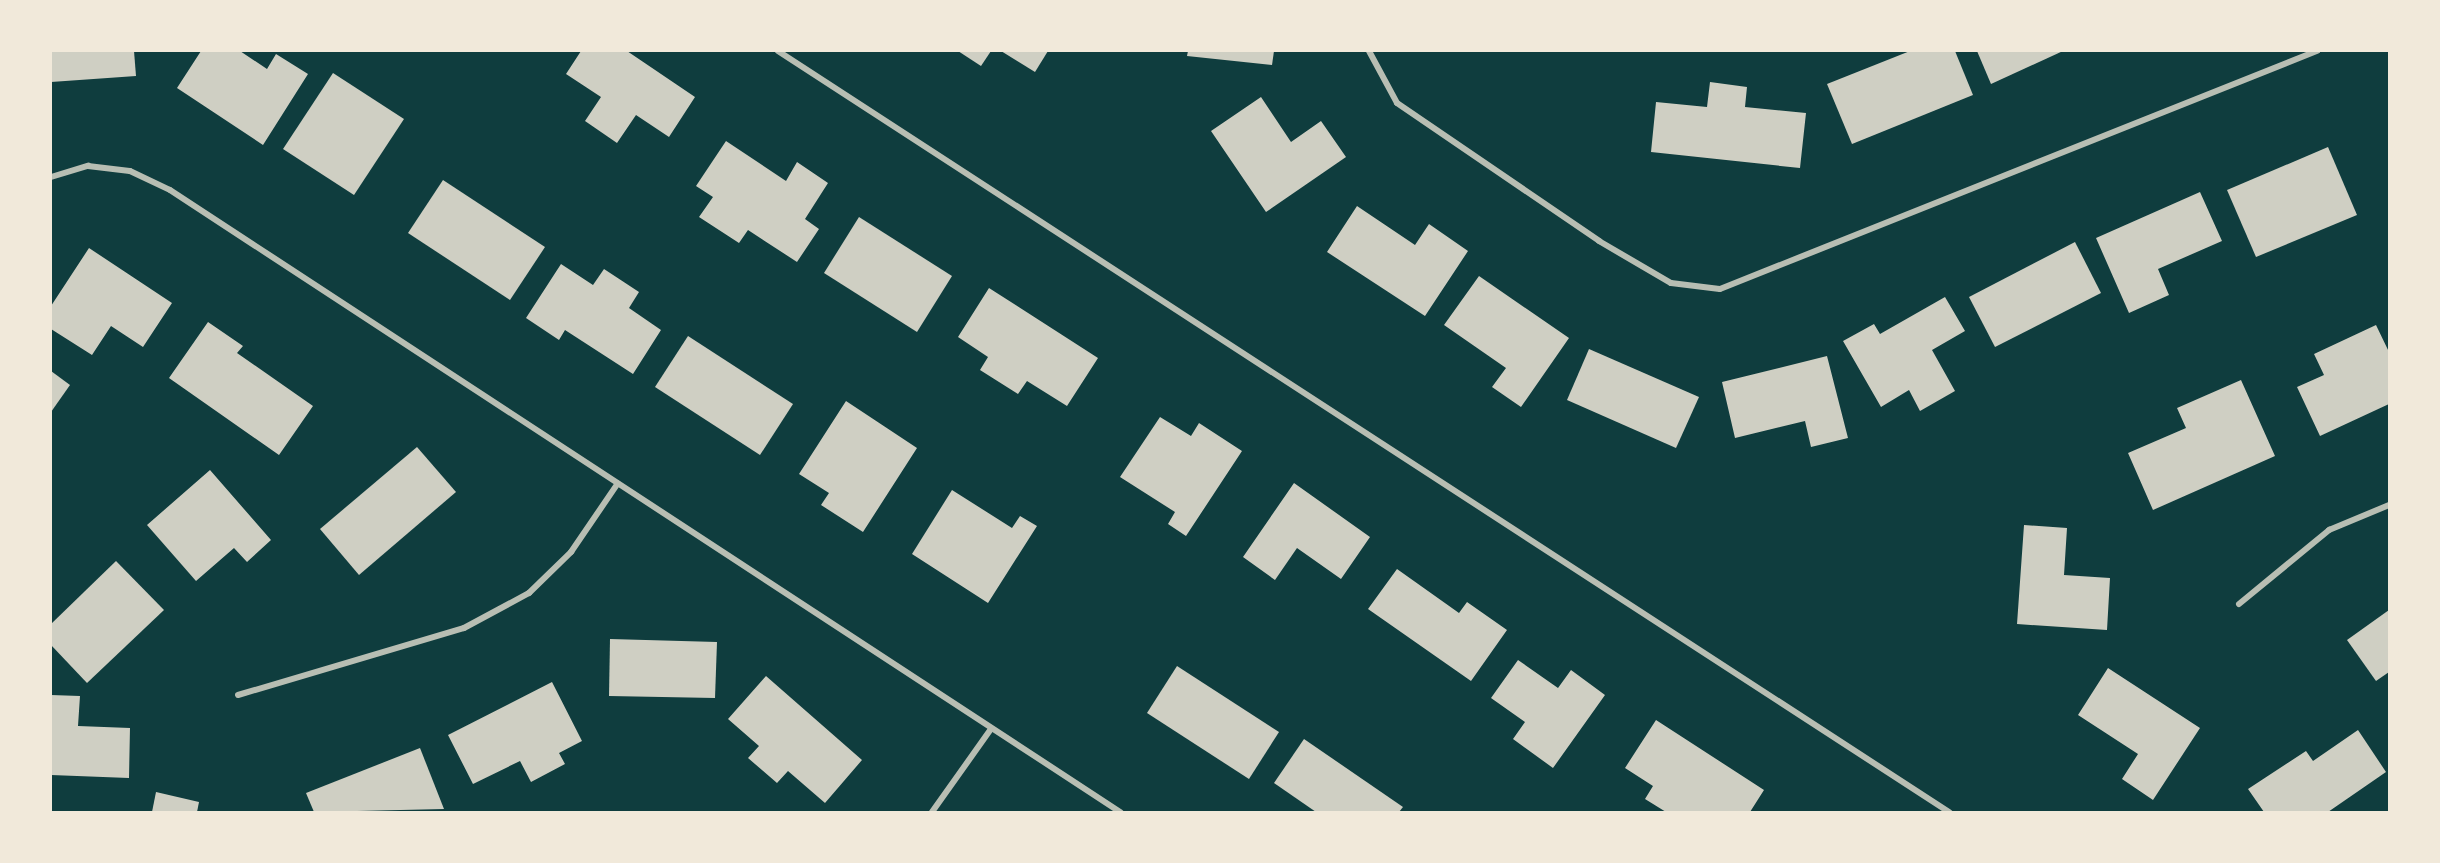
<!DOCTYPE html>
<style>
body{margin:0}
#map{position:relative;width:2440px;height:863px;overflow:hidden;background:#0f3d3e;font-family:Jost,sans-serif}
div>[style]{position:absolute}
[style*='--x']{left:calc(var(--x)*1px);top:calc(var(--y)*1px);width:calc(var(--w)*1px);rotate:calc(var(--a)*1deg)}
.building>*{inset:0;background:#cfcfc3}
.minor>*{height:6px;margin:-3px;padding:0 3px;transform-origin:3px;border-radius:3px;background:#b8beb3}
span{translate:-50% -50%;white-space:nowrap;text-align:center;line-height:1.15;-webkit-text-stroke:4.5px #f1e9da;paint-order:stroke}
.frame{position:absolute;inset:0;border:52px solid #f1e9da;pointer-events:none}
</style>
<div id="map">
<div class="building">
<div style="clip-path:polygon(51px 51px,134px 51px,136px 76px,51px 82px)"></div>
<div style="clip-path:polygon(201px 51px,240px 51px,267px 69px,276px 54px,308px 74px,263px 145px,177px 88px)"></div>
<div style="clip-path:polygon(581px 51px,627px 51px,695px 97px,669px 137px,636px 115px,617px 143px,585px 121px,601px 97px,566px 74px)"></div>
<div style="clip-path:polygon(958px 51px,991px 51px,981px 66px)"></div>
<div style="clip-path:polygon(1001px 51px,1048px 51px,1035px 72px)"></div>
<div style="clip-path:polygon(1188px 51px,1274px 51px,1272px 65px,1187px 56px)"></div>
<div style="clip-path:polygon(1910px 51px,1955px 51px,1973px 95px,1852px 144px,1827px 84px)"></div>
<div style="clip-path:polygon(1977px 51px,2063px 51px,1991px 84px)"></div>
<div style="clip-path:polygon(333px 73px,404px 119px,354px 195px,283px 149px)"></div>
<div style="clip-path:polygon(1710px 82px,1747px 87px,1745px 107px,1806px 113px,1800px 168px,1651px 152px,1656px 102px,1707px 107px)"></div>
<div style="clip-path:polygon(1261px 97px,1291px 142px,1321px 121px,1346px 157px,1266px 212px,1211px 131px)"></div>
<div style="clip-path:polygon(726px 141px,786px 181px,797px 162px,828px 183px,805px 219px,819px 229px,797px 262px,748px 230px,739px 243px,699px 217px,713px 197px,696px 186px)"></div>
<div style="clip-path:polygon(2328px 147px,2357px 215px,2256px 257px,2227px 190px)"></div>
<div style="clip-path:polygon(443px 180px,545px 247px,510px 300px,408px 233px)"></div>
<div style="clip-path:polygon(2200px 192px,2222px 241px,2158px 269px,2169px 295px,2129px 313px,2096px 238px)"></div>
<div style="clip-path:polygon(1357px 206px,1415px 245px,1429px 224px,1468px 251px,1425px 316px,1327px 252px)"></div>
<div style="clip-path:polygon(859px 217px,952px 276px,917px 332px,824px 273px)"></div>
<div style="clip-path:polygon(2075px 242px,2101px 293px,1995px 347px,1969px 297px)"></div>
<div style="clip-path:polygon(89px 248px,172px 303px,143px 347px,111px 326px,92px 355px,51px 329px,51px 306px)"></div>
<div style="clip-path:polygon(561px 264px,593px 285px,604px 269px,639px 292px,629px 308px,661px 330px,633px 374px,565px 330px,559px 340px,526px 318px)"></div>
<div style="clip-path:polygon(1479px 276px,1569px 338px,1521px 407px,1492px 387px,1506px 368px,1444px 325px)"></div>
<div style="clip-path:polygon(989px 288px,1098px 358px,1067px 406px,1027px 381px,1018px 394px,980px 370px,988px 357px,958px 337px)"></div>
<div style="clip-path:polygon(1945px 297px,1965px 331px,1932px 350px,1955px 391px,1920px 411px,1909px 390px,1881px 407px,1843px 341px,1874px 324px,1880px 334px)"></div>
<div style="clip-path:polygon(208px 322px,243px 346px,237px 353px,313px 406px,279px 455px,169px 378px)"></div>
<div style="clip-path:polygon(2376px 325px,2389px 352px,2389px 404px,2320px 436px,2297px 387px,2324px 375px,2314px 354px)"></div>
<div style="clip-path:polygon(688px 336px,793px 404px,760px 455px,655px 387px)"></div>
<div style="clip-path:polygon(1589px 349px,1699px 397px,1676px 448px,1567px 400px)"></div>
<div style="clip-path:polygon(1827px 356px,1848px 438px,1811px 447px,1805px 421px,1735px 438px,1722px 382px)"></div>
<div style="clip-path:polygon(51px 371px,70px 385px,51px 412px)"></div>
<div style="clip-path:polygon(2241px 380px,2275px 456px,2153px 510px,2128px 453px,2186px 428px,2177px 408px)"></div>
<div style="clip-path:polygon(846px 401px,917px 448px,863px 532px,821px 505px,829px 493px,799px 474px)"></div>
<div style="clip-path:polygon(1160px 417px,1191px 436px,1199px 423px,1242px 451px,1186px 536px,1168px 524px,1175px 512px,1120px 477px)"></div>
<div style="clip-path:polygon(417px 447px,456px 492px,359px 575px,320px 529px)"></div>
<div style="clip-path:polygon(210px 470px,271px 540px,247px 562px,234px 548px,196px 581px,147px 525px)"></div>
<div style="clip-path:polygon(1294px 483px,1370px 537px,1341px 579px,1297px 548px,1275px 580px,1243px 557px)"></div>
<div style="clip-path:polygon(952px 490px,1012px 528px,1020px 516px,1037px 526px,988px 603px,912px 554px)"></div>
<div style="clip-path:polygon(2024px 525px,2067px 528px,2064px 575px,2110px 578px,2107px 630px,2017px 624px)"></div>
<div style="clip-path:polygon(116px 561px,164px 610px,87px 683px,51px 645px,51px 624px)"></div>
<div style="clip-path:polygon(1397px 569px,1459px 613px,1467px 602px,1507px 630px,1471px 681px,1368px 609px)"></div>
<div style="clip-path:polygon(2389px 610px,2389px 672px,2376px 681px,2347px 640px)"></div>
<div style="clip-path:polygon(610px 639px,717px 642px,715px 698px,609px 696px)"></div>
<div style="clip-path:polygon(1518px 660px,1558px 688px,1571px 670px,1605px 695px,1553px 768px,1513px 739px,1525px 722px,1491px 698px)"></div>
<div style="clip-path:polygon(1177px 666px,1279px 732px,1249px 779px,1147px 713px)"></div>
<div style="clip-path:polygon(2108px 668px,2200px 728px,2153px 800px,2122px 779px,2138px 754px,2078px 715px)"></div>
<div style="clip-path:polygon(766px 676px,862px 760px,825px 803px,788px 771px,777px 783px,748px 758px,759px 746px,728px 719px)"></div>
<div style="clip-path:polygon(552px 682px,582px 741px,559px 753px,565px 764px,531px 782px,520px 761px,473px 784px,448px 735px)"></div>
<div style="clip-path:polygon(51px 695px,80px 696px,78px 726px,130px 728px,129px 778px,51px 775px)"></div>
<div style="clip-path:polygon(1656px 720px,1764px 790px,1750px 812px,1666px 812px,1645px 799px,1653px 786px,1625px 768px)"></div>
<div style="clip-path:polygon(2358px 730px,2386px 772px,2328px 812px,2264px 812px,2248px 789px,2306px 751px,2313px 761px)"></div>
<div style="clip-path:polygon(1304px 739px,1403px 807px,1399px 812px,1316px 812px,1274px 783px)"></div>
<div style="clip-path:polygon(420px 748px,444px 809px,314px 812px,306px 793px)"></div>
<div style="clip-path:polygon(156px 792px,199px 802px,197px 812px,152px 812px)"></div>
</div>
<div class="minor">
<div style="--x:778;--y:51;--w:1397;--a:33.02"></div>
<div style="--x:1369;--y:51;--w:59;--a:61.7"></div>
<div style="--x:1397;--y:103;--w:245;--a:34.3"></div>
<div style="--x:1599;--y:241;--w:83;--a:30.3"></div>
<div style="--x:1671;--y:283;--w:49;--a:7"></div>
<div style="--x:1720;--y:289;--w:643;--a:-21.74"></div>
<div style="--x:51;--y:177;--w:39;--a:-17"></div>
<div style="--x:88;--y:166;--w:42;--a:6.8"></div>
<div style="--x:130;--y:171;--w:44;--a:25.4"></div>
<div style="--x:170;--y:190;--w:1136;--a:33.21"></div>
<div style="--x:2239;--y:604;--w:117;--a:-39.4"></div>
<div style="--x:2329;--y:530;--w:65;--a:-22.6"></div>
<div style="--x:238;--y:695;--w:236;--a:-16.5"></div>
<div style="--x:464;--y:628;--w:74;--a:-28.3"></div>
<div style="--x:529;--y:593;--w:59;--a:-44.3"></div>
<div style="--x:571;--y:552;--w:83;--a:-55.7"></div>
<div style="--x:932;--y:812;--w:102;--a:-54.6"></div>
</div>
<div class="frame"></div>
</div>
